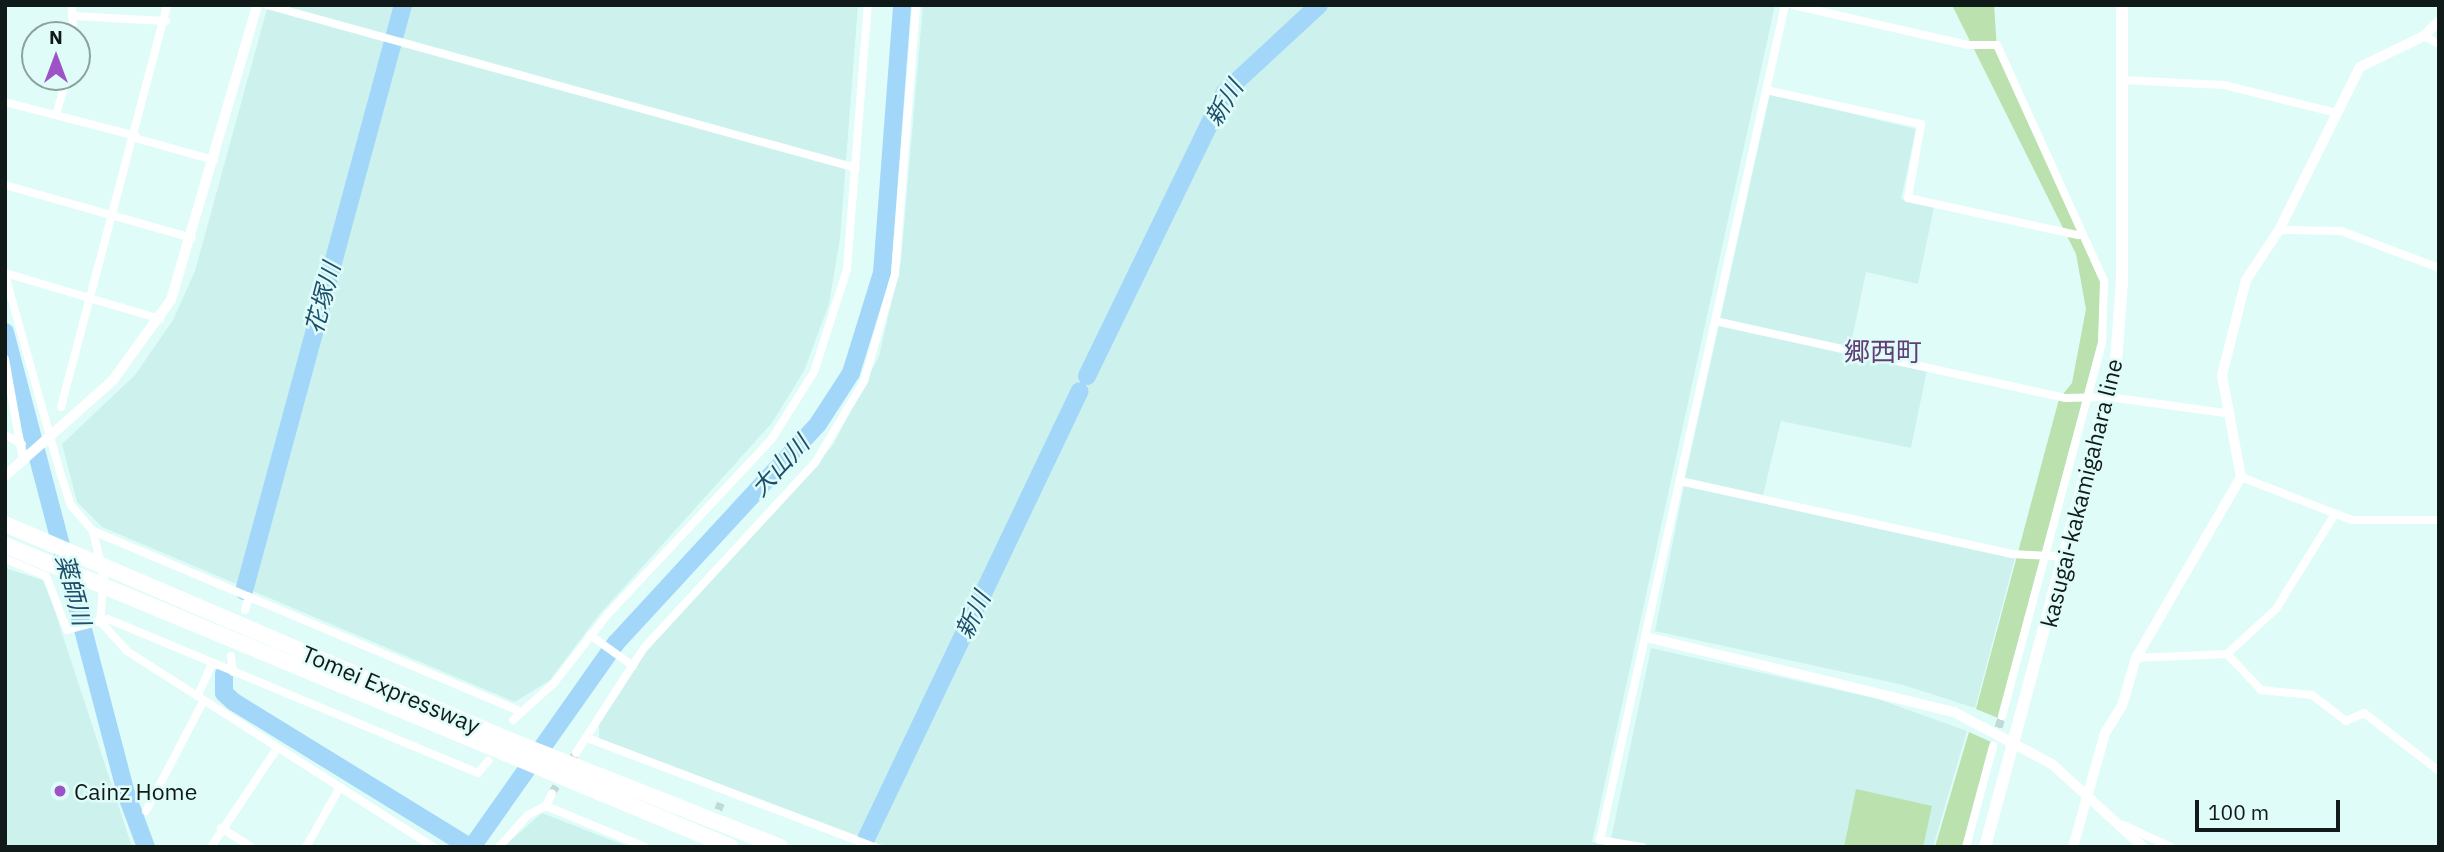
<!DOCTYPE html>
<meta charset="utf-8">
<style>
body{margin:0}
#map{position:relative;width:2444px;height:852px;overflow:hidden;background:#e0fcf9;font-family:"IBM Plex Sans","Noto Sans JP",sans-serif}
div>[style]{position:absolute}
[style*='--x']{left:calc(var(--x)*1px);top:calc(var(--y)*1px);width:calc(var(--w)*1px);rotate:calc(var(--a)*1deg)}
.built>*{inset:0;background:#cdf2ee}
.green>*{inset:0;background:#bae1ae}
.river>*{height:18px;margin:-9px;padding:0 9px;transform-origin:9px;border-radius:9px;background:#a3d7f9}
.minor-tunnel>*{height:8px;margin-top:-4px;transform-origin:0;background:repeating-linear-gradient(90deg,#c1dad7 0 8px,transparent 0 12px)}
.minor>*{height:8px;margin:-4px;padding:0 4px;transform-origin:4px;border-radius:4px;background:#fff}
.tertiary>*{height:10px;margin:-5px;padding:0 5px;transform-origin:5px;border-radius:5px;background:#fff}
.primary>*{height:12px;margin:-6px;padding:0 6px;transform-origin:6px;border-radius:6px;background:#fff}
.motorway>*{height:16px;margin:-8px;padding:0 8px;transform-origin:8px;border-radius:8px;background:#fff}
.dots>*{width:19px;height:19px;translate:-50% -50%;box-sizing:border-box;border:4px solid #e0fcf9;border-radius:50%}
span{translate:-50% -50%;white-space:nowrap;text-align:center;line-height:1.15;-webkit-text-stroke:5px #e0fcf9;paint-order:stroke}
.street-label{font-size:23px;color:#101a19}
.poi-label{font-size:23px;color:#101a19}
.left{translate:0 -50%;text-align:left}
.water-label{font-size:24px;color:#1d4e6b;font-style:italic}
.quarter-label{font-size:26px;color:#613d76}
.frame{position:absolute;inset:0;border:7px solid #101a19;pointer-events:none}
.north{position:absolute;left:21px;top:21px;width:70px;height:70px;box-sizing:border-box;background:#e0fcf9;border:2px solid #8da29f;border-radius:50%;rotate:0deg;font-size:19px;font-weight:700;line-height:28px;text-align:center;color:#101a19}
.north::after{content:'';display:block;margin:auto;width:24px;height:32px;background:#9d52c5;clip-path:polygon(50% 0,100% 100%,50% 72%,0 100%)}
.scale{position:absolute;left:2195px;top:800px;width:145px;height:32px;box-sizing:border-box;border:4px solid #101a19;border-top:0;padding-left:9px;font-size:21px;line-height:24px;white-space:nowrap;color:#101a19;-webkit-text-stroke:5px #e0fcf9;paint-order:stroke}
</style>
<div id="map">
<div class="built">
<div style="clip-path:polygon(268px 5px,858px 5px,840px 239px,829px 304px,804px 371px,772px 423px,598px 616px,550px 680px,515px 702px,102px 527px,77px 502px,62px 444px,135px 375px,173px 320px,195px 271px)"></div>
<div style="clip-path:polygon(923px 5px,1775px 5px,1592px 842px,1615px 847px,888px 847px,599px 739px,599px 723px,647px 649px,833px 445px,879px 356px,901px 261px)"></div>
<div style="clip-path:polygon(1770px 94px,1916px 129px,1901px 199px,1934px 207px,1918px 284px,1866px 272px,1850px 349px,1720px 320px)"></div>
<div style="clip-path:polygon(1719px 325px,1927px 370px,1911px 448px,1781px 421px,1763px 495px,1685px 478px)"></div>
<div style="clip-path:polygon(1684px 486px,2015px 558px,1975px 708px,1903px 685px,1655px 631px)"></div>
<div style="clip-path:polygon(5px 568px,45px 581px,132px 847px,5px 847px)"></div>
<div style="clip-path:polygon(1651px 648px,1878px 699px,1967px 731px,1933px 847px,1661px 847px,1611px 839px)"></div>
<div style="clip-path:polygon(542px 813px,629px 847px,503px 847px)"></div>
</div>
<div class="green">
<div style="clip-path:polygon(1952px 5px,1994px 5px,1997px 50px,2101px 284px,2098px 342px,1998px 718px,1976px 709px,2059px 399px,2072px 383px,2086px 309px,2076px 254px)"></div>
<div style="clip-path:polygon(1969px 732px,1991px 742px,1964px 847px,1935px 847px)"></div>
<div style="clip-path:polygon(1856px 789px,1932px 806px,1923px 847px,1844px 847px)"></div>
</div>
<div class="river">
<div style="--x:5;--y:332;--w:480;--a:75.3"></div>
<div style="--x:127;--y:796;--w:54;--a:69.6"></div>
<div style="--x:1087;--y:376;--w:316;--a:-64.1"></div>
<div style="--x:1225;--y:92;--w:128;--a:-42.8"></div>
<div style="--x:244;--y:591;--w:607;--a:-74.82"></div>
<div style="--x:224;--y:674;--w:19;--a:90"></div>
<div style="--x:224;--y:693;--w:13;--a:42"></div>
<div style="--x:234;--y:702;--w:277;--a:31.6"></div>
<div style="--x:866;--y:839;--w:496;--a:-64.5"></div>
<div style="--x:472;--y:847;--w:250;--a:-54.8"></div>
<div style="--x:616;--y:643;--w:298;--a:-47.3"></div>
<div style="--x:818;--y:424;--w:61;--a:-57.1"></div>
<div style="--x:851;--y:373;--w:105;--a:-72.8"></div>
<div style="--x:882;--y:273;--w:269;--a:-85.7"></div>
</div>
<div class="minor-tunnel">
<div style="--x:1995;--y:739;--w:24;--a:-73"></div>
<div style="--x:552;--y:793;--w:47;--a:-59"></div>
<div style="--x:714;--y:821;--w:19;--a:-69"></div>
</div>
<div class="minor">
<div style="--x:72;--y:5;--w:30;--a:88"></div>
<div style="--x:267;--y:5;--w:611;--a:15.47"></div>
<div style="--x:1793;--y:5;--w:180;--a:12.9"></div>
<div style="--x:1968;--y:45;--w:29;--a:0"></div>
<div style="--x:1997;--y:45;--w:259;--a:65.6"></div>
<div style="--x:2104;--y:281;--w:62;--a:91.8"></div>
<div style="--x:2102;--y:343;--w:386;--a:105"></div>
<div style="--x:72;--y:16;--w:94;--a:3"></div>
<div style="--x:2424;--y:36;--w:17;--a:28"></div>
<div style="--x:2122;--y:80;--w:102;--a:2.8"></div>
<div style="--x:2224;--y:85;--w:112;--a:13.9"></div>
<div style="--x:1766;--y:90;--w:159;--a:12.4"></div>
<div style="--x:1921;--y:124;--w:75;--a:100"></div>
<div style="--x:1908;--y:198;--w:174;--a:12.3"></div>
<div style="--x:5;--y:102;--w:135;--a:14.5"></div>
<div style="--x:56;--y:115;--w:40;--a:-74"></div>
<div style="--x:135;--y:138;--w:82;--a:15.6"></div>
<div style="--x:5;--y:185;--w:194;--a:15.8"></div>
<div style="--x:2279;--y:230;--w:62;--a:0.9"></div>
<div style="--x:2341;--y:231;--w:105;--a:20.7"></div>
<div style="--x:5;--y:273;--w:162;--a:16.5"></div>
<div style="--x:5;--y:275;--w:208;--a:74.4"></div>
<div style="--x:61;--y:475;--w:32;--a:72"></div>
<div style="--x:71;--y:505;--w:34;--a:50"></div>
<div style="--x:93;--y:531;--w:460;--a:22.9"></div>
<div style="--x:1715;--y:321;--w:358;--a:12.4"></div>
<div style="--x:2065;--y:398;--w:44;--a:-1.3"></div>
<div style="--x:2109;--y:397;--w:117;--a:7.9"></div>
<div style="--x:5;--y:359;--w:103;--a:79.9"></div>
<div style="--x:61;--y:407;--w:416;--a:-75.2"></div>
<div style="--x:5;--y:435;--w:19;--a:28"></div>
<div style="--x:2241;--y:477;--w:119;--a:21.2"></div>
<div style="--x:2352;--y:520;--w:87;--a:0"></div>
<div style="--x:1680;--y:481;--w:341;--a:12.4"></div>
<div style="--x:2013;--y:554;--w:54;--a:3.2"></div>
<div style="--x:93;--y:531;--w:48;--a:76.8"></div>
<div style="--x:104;--y:578;--w:43;--a:95.3"></div>
<div style="--x:100;--y:621;--w:40;--a:48"></div>
<div style="--x:127;--y:651;--w:363;--a:32.6"></div>
<div style="--x:5;--y:559;--w:44;--a:22.5"></div>
<div style="--x:46;--y:576;--w:58;--a:68.7"></div>
<div style="--x:67;--y:630;--w:42;--a:-15"></div>
<div style="--x:108;--y:619;--w:401;--a:22.6"></div>
<div style="--x:478;--y:773;--w:16;--a:-50"></div>
<div style="--x:245;--y:610;--w:14;--a:-73"></div>
<div style="--x:590;--y:635;--w:53;--a:35.8"></div>
<div style="--x:2227;--y:654;--w:50;--a:46.6"></div>
<div style="--x:2261;--y:690;--w:51;--a:5.6"></div>
<div style="--x:2312;--y:695;--w:43;--a:37.4"></div>
<div style="--x:2346;--y:721;--w:20;--a:-24"></div>
<div style="--x:2364;--y:713;--w:95;--a:37.7"></div>
<div style="--x:231;--y:656;--w:16;--a:83"></div>
<div style="--x:2136;--y:658;--w:91;--a:-2.5"></div>
<div style="--x:2227;--y:654;--w:67;--a:-42.6"></div>
<div style="--x:2276;--y:609;--w:112;--a:-58.2"></div>
<div style="--x:198;--y:695;--w:35;--a:-66"></div>
<div style="--x:513;--y:720;--w:55;--a:-42.1"></div>
<div style="--x:554;--y:683;--w:88;--a:-52"></div>
<div style="--x:608;--y:614;--w:238;--a:-46.9"></div>
<div style="--x:771;--y:440;--w:80;--a:-57.7"></div>
<div style="--x:814;--y:372;--w:108;--a:-72.2"></div>
<div style="--x:847;--y:269;--w:265;--a:-85.5"></div>
<div style="--x:590;--y:739;--w:304;--a:20.8"></div>
<div style="--x:576;--y:753;--w:125;--a:-57.1"></div>
<div style="--x:644;--y:648;--w:252;--a:-47.3"></div>
<div style="--x:815;--y:463;--w:96;--a:-59.1"></div>
<div style="--x:864;--y:381;--w:111;--a:-73.8"></div>
<div style="--x:895;--y:274;--w:270;--a:-85.5"></div>
<div style="--x:546;--y:806;--w:107;--a:22.5"></div>
<div style="--x:146;--y:811;--w:125;--a:-62.4"></div>
<div style="--x:2123;--y:825;--w:53;--a:24.6"></div>
<div style="--x:221;--y:828;--w:36;--a:32"></div>
<div style="--x:211;--y:847;--w:117;--a:-56.2"></div>
<div style="--x:306;--y:847;--w:67;--a:-60.4"></div>
<div style="--x:499;--y:847;--w:43;--a:-47.8"></div>
<div style="--x:528;--y:815;--w:20;--a:-27"></div>
<div style="--x:546;--y:806;--w:14;--a:-65"></div>
<div style="--x:1642;--y:847;--w:43;--a:-170.5"></div>
<div style="--x:1600;--y:840;--w:855;--a:-77.51"></div>
<div style="--x:1966;--y:847;--w:105;--a:-75"></div>
</div>
<div class="tertiary">
<div style="--x:5;--y:476;--w:144;--a:-41.6"></div>
<div style="--x:113;--y:380;--w:99;--a:-54.1"></div>
<div style="--x:171;--y:300;--w:307;--a:-73.7"></div>
<div style="--x:1646;--y:637;--w:317;--a:13.7"></div>
<div style="--x:1954;--y:712;--w:111;--a:28"></div>
<div style="--x:2052;--y:764;--w:123;--a:42.4"></div>
<div style="--x:2073;--y:847;--w:118;--a:-74.3"></div>
<div style="--x:2105;--y:733;--w:32;--a:-58"></div>
<div style="--x:2122;--y:706;--w:50;--a:-73.7"></div>
<div style="--x:2136;--y:658;--w:209;--a:-59.9"></div>
<div style="--x:2241;--y:477;--w:104;--a:-100.6"></div>
<div style="--x:2222;--y:375;--w:98;--a:-75.8"></div>
<div style="--x:2246;--y:280;--w:60;--a:-56.6"></div>
<div style="--x:2279;--y:230;--w:182;--a:-63.6"></div>
<div style="--x:2360;--y:67;--w:71;--a:-25.8"></div>
<div style="--x:2424;--y:36;--w:21;--a:-45"></div>
</div>
<div class="primary">
<div style="--x:1985;--y:847;--w:503;--a:-74.91"></div>
<div style="--x:2116;--y:361;--w:79;--a:-85.7"></div>
<div style="--x:2122;--y:282;--w:277;--a:-90"></div>
</div>
<div class="motorway">
<div style="--x:5;--y:524;--w:554;--a:23.19"></div>
<div style="--x:514;--y:742;--w:286;--a:21.5"></div>
<div style="--x:5;--y:545;--w:786;--a:22.59"></div>
</div>
<div class="dots">
<div style="left:60px;top:791px;background:#9d52c5"></div>
</div>
<div class="street-label">
<span style="left:2081px;top:493px;rotate:-76deg">kasugai-kakamigahara line</span>
<span style="left:391px;top:689px;rotate:23deg">Tomei Expressway</span>
</div>
<div class="poi-label">
<span class="left" style="left:74px;top:791px">Cainz Home</span>
</div>
<div class="water-label">
<span style="left:1224px;top:103px;rotate:-58deg">新川</span>
<span style="left:323px;top:298px;rotate:-75deg">花塚川</span>
<span style="left:780px;top:466px;rotate:-47deg">大山川</span>
<span style="left:73px;top:590px;rotate:75deg">薬師川</span>
<span style="left:973px;top:615px;rotate:-65deg">新川</span>
</div>
<div class="quarter-label">
<span style="left:1883px;top:352px">郷西町</span>
</div>
<div class="frame"></div>
<div class="north">N</div>
<div class="scale">100 m</div>
</div>
